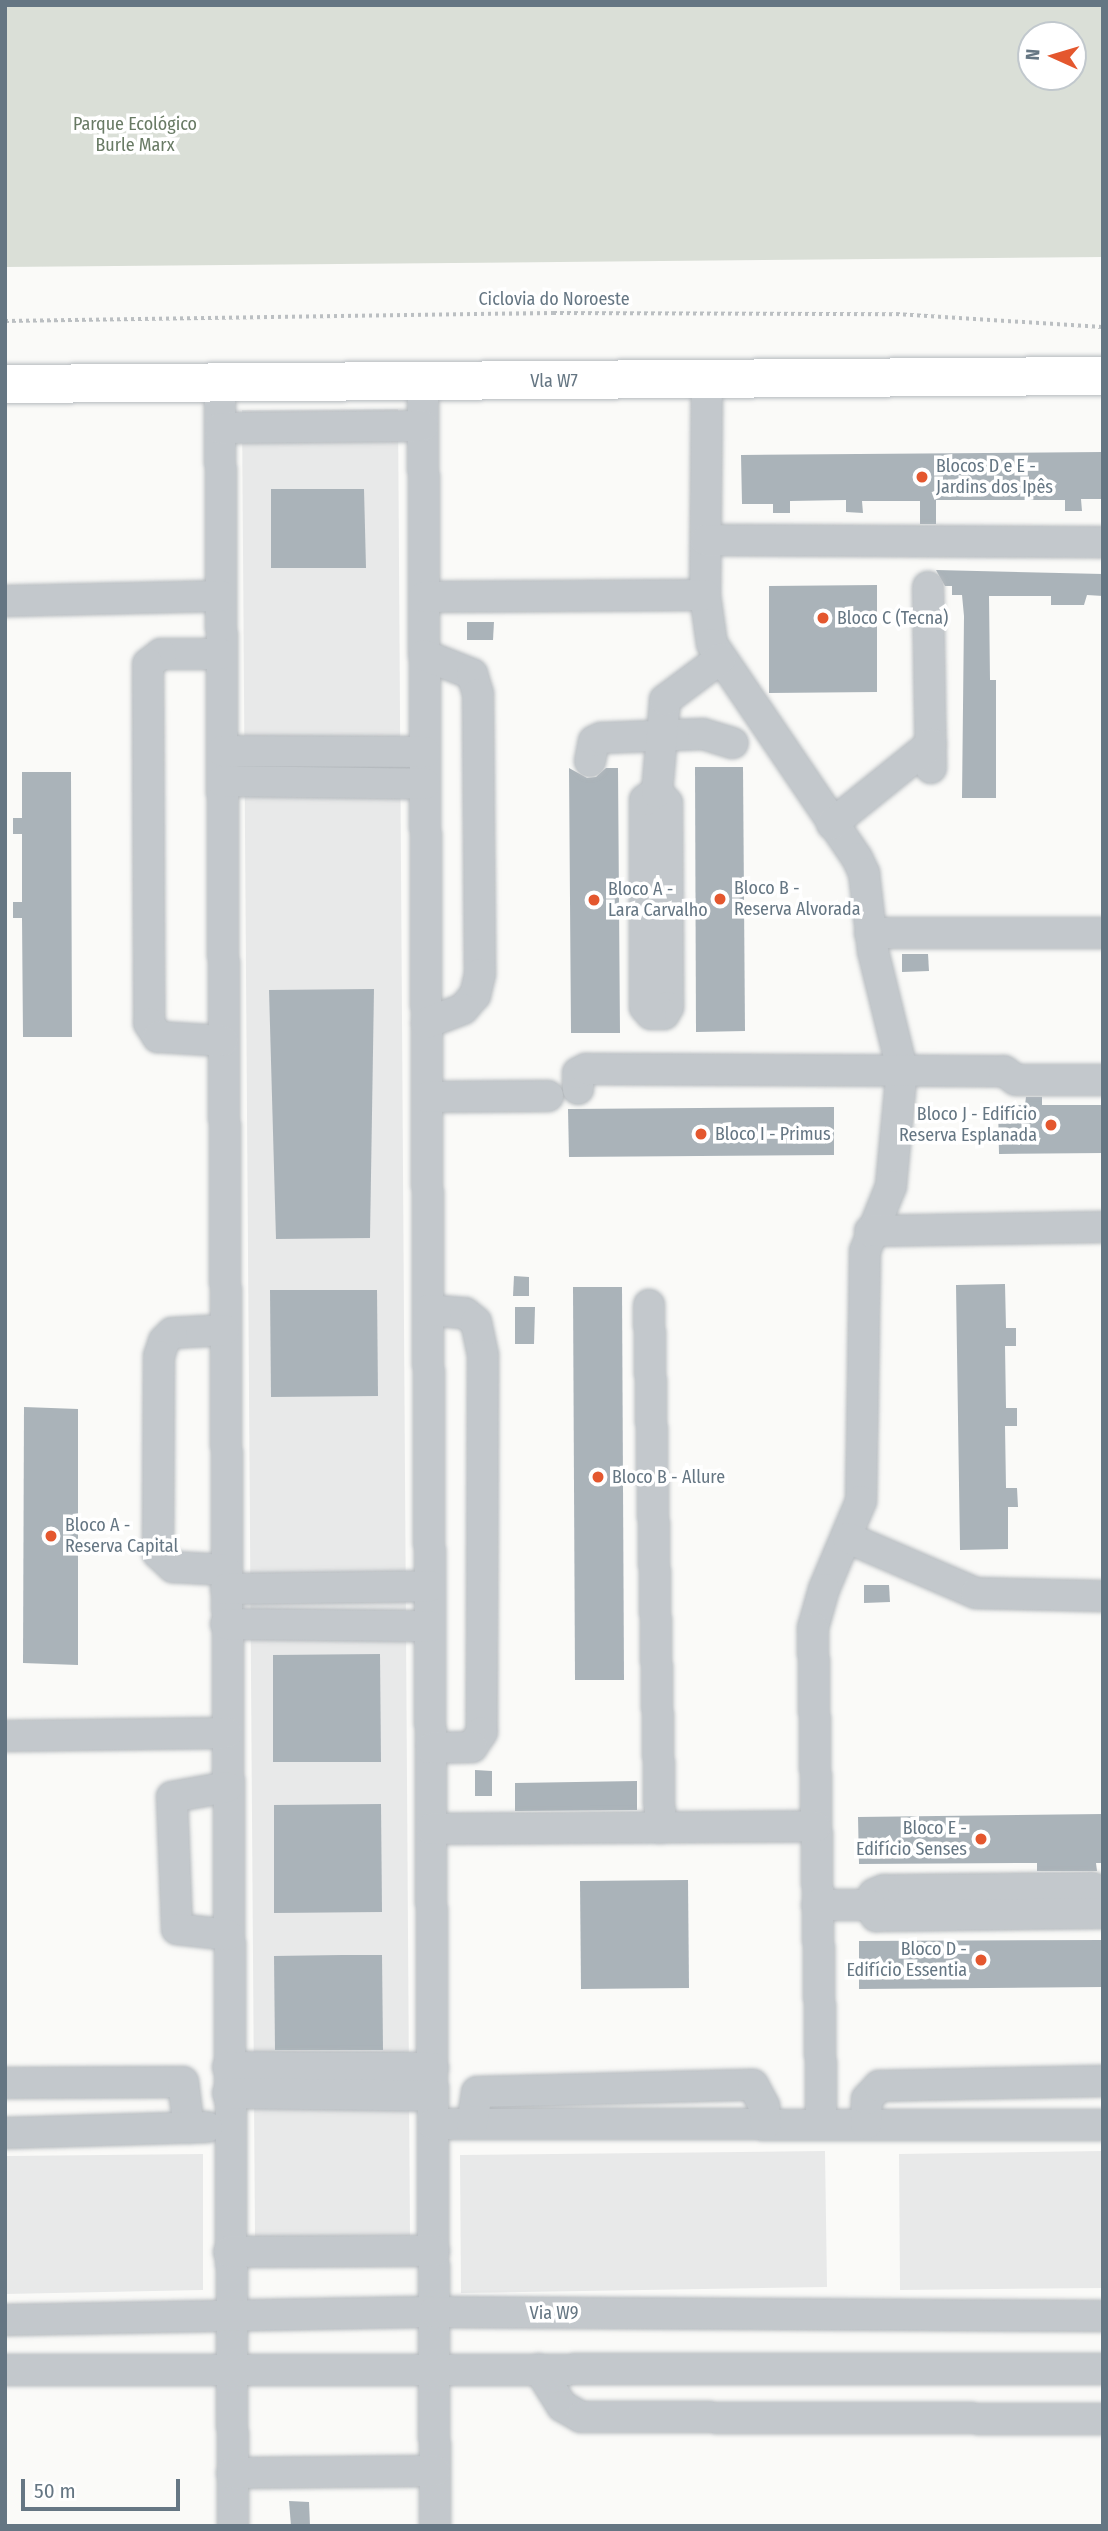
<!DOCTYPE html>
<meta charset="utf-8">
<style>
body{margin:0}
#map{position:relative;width:1108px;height:2531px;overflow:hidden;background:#fafaf8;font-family:"Fira Sans Condensed",sans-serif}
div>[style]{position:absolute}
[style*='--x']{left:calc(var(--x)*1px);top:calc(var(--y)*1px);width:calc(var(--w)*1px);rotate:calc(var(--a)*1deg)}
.built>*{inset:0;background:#e8e9e9}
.green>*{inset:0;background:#dadfd7}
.building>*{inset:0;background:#aab3b9}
.path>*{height:3.5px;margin-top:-1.75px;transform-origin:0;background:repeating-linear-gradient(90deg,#bbbfc2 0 3.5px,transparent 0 7px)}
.roads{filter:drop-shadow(0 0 2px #b5babe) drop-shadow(0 0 2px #b5babe)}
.minor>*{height:30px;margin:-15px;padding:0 15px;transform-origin:15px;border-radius:15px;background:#c3c8cc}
.major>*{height:38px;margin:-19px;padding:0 19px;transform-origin:19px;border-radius:19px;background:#fff}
.dots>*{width:19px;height:19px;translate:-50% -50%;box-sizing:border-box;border:4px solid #fff;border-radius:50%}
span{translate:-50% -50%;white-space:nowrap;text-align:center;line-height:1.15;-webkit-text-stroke:7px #fff;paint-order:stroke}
.park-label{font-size:18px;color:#687a64}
.street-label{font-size:18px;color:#657683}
.poi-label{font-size:18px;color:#657683}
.left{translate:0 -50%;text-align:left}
.right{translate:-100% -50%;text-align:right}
.frame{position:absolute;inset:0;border:7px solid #657683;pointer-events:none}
.north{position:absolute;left:1017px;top:21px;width:70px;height:70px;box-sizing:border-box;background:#fff;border:2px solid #c1c8cd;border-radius:50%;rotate:274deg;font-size:19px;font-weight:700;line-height:28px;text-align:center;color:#657683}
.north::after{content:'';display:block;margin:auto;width:24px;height:32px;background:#e4572e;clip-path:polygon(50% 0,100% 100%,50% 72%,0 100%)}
.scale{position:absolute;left:21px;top:2479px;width:159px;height:32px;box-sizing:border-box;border:4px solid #657683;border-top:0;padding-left:9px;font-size:21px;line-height:24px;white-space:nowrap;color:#657683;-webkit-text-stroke:5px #fff;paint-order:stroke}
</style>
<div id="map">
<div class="built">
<div style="clip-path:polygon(398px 409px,410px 2237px,255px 2238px,242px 410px)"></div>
<div style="clip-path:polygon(825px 2151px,827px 2287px,461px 2293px,460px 2155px)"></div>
<div style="clip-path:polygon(1103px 2151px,1103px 2288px,900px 2290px,899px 2154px)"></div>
<div style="clip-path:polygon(203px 2154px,203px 2290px,5px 2294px,5px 2156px)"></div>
</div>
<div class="green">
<div style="clip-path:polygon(evenodd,5px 5px,1103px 5px,1103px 257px,5px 267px,5px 5px,1031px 35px,1073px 35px,1073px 77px,1031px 77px,1031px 35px)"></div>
</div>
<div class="building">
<div style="clip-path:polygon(1103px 452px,1103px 499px,1081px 499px,1082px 511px,1065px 511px,1065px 500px,936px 500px,936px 524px,920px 524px,920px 501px,862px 501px,863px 513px,846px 512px,846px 500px,790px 501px,790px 513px,773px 513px,773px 504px,742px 504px,741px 455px)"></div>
<div style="clip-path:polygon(271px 489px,364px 489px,366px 568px,271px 568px)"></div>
<div style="clip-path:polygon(936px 570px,1103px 574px,1103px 596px,1087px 595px,1084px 605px,1051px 605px,1051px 596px,989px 596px,990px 680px,996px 680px,996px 798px,962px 798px,964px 616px,962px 595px,952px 595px,952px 586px,945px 586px)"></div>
<div style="clip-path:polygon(877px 585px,877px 692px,769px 693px,769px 586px)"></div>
<div style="clip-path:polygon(467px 622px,494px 622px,493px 640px,467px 640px)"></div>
<div style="clip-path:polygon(695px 767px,743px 767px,745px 1031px,696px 1032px)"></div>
<div style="clip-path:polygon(569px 768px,587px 778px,596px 777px,606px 768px,618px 768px,620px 1033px,571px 1033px)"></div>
<div style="clip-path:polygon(22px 772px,71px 772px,72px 1037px,23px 1037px,22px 918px,13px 918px,13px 902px,22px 902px,22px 834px,13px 834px,13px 818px,22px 818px)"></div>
<div style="clip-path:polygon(902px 954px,928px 954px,929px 971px,902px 972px)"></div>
<div style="clip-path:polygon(374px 989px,370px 1238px,276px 1239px,269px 990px)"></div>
<div style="clip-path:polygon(1026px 1097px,1042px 1097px,1042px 1105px,1103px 1105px,1103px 1153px,999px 1154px,998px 1105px,1025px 1105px)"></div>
<div style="clip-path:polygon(834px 1107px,834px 1155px,569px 1157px,568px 1109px)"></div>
<div style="clip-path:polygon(514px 1276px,529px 1277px,529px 1296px,513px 1296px)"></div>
<div style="clip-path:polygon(1005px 1284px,1006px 1328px,1016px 1328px,1016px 1346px,1005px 1346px,1006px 1408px,1017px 1408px,1017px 1426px,1005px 1426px,1006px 1488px,1017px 1488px,1018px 1507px,1008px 1507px,1008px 1549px,960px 1550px,956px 1285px)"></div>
<div style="clip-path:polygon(573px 1287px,622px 1287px,624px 1680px,575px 1680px)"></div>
<div style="clip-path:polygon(270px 1290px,377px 1290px,378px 1396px,271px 1397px)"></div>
<div style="clip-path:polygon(515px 1307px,535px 1307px,534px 1344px,515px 1344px)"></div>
<div style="clip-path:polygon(24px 1407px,78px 1409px,78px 1665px,23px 1663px)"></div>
<div style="clip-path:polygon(864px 1585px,889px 1585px,890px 1602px,864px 1603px)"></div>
<div style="clip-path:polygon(380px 1654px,381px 1762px,273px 1762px,273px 1655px)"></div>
<div style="clip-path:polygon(475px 1770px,492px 1771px,492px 1796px,475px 1796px)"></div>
<div style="clip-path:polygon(637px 1781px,637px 1810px,515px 1811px,515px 1783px)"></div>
<div style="clip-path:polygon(381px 1804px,382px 1912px,274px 1913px,274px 1805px)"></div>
<div style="clip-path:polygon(1103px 1814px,1103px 1863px,1096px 1863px,1097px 1871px,1037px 1871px,1037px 1863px,859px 1864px,858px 1817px)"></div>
<div style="clip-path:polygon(688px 1880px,689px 1988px,581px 1989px,580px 1881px)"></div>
<div style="clip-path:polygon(1103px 1940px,1103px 1987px,859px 1989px,859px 1941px)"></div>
<div style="clip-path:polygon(342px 1955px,382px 1955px,383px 2050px,275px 2050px,274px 1956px)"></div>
<div style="clip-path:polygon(289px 2501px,309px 2502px,310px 2526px,291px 2526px)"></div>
</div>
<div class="path">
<div style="--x:5;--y:321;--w:548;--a:-0.84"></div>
<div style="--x:553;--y:313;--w:343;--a:0.2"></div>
<div style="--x:896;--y:314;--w:207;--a:3.6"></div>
</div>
<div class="roads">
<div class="minor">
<div style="--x:707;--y:379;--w:216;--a:90.5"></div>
<div style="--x:705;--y:595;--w:49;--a:81.9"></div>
<div style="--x:712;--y:644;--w:258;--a:55.9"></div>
<div style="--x:857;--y:858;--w:17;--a:65"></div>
<div style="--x:864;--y:873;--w:79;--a:83.4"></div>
<div style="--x:873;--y:951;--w:122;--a:76.2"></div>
<div style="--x:902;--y:1069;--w:118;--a:95.4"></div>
<div style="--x:891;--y:1186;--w:70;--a:111.8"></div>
<div style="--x:865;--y:1251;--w:250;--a:90.9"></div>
<div style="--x:861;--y:1501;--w:95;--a:112.8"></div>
<div style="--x:824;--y:1589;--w:41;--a:105.8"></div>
<div style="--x:813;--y:1628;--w:496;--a:89"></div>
<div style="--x:423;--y:381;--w:2145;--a:89.68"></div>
<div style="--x:220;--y:383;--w:2143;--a:89.65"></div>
<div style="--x:220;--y:428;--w:203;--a:-0.6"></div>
<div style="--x:706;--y:540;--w:397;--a:0.3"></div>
<div style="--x:928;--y:587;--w:181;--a:89.1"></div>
<div style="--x:424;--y:597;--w:281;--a:-0.4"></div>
<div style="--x:5;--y:601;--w:216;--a:-1.3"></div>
<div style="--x:221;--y:654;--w:60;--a:180"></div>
<div style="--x:161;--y:654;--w:16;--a:142"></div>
<div style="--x:148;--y:664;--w:359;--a:89.8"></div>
<div style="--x:149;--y:1023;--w:17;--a:57"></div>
<div style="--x:158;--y:1037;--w:65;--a:3.5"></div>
<div style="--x:424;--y:655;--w:52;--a:21.6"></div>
<div style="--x:472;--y:674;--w:21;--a:73"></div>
<div style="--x:478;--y:694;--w:280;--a:89.6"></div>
<div style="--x:480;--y:974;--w:22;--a:103"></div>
<div style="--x:475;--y:995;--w:18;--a:131"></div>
<div style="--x:463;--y:1009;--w:39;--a:159"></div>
<div style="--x:222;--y:751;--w:203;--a:0.3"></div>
<div style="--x:590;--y:761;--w:20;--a:-79"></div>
<div style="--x:594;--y:741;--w:8;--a:-23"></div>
<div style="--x:601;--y:738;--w:102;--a:-2.2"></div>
<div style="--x:703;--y:734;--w:31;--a:17"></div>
<div style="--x:222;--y:781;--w:203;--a:0.8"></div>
<div style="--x:657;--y:792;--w:15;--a:48"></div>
<div style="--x:667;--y:803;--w:204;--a:89.7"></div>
<div style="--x:668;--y:1007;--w:8;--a:120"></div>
<div style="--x:664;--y:1014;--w:13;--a:180"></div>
<div style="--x:651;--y:1014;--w:9;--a:-131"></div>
<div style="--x:645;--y:1007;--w:207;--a:-90"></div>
<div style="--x:645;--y:800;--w:14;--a:-34"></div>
<div style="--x:657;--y:792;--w:92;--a:-85"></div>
<div style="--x:665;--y:700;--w:69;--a:-36.7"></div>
<div style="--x:832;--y:824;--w:127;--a:-38.9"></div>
<div style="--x:870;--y:933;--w:233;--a:0"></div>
<div style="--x:578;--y:1089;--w:16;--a:-90"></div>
<div style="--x:578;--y:1073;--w:9;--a:-27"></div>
<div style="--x:586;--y:1069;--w:418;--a:0.3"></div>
<div style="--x:1004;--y:1071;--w:15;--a:37"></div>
<div style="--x:1016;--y:1080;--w:87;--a:0"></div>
<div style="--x:427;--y:1097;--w:121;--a:-0.5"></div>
<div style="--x:870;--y:1231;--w:233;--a:-1"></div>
<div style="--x:649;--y:1305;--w:523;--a:88.8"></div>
<div style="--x:428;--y:1310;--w:37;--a:5"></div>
<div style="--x:465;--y:1313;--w:14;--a:39"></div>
<div style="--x:476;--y:1322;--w:34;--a:78"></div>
<div style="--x:483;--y:1355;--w:377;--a:90.2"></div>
<div style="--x:482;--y:1732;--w:18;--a:124"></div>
<div style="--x:472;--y:1747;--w:41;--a:178.6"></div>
<div style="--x:224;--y:1330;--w:52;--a:176.7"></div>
<div style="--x:172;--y:1333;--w:11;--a:135"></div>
<div style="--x:164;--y:1341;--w:16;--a:108"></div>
<div style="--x:159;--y:1356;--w:197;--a:90.3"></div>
<div style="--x:158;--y:1553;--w:21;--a:43"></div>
<div style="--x:173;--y:1567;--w:53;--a:3.2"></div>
<div style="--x:848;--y:1538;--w:139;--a:23.3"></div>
<div style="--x:976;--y:1593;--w:127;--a:1.4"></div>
<div style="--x:226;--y:1589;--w:204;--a:-0.8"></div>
<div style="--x:226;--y:1624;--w:204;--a:0.6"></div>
<div style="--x:5;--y:1736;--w:222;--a:-0.8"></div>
<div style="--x:227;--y:1787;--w:56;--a:169.7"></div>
<div style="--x:172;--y:1797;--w:132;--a:87.8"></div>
<div style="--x:177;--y:1929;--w:51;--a:6.7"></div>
<div style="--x:431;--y:1829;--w:384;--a:-0.4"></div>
<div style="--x:1103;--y:1892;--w:12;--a:-160"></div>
<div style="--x:1092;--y:1888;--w:208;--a:179.4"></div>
<div style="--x:884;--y:1890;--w:11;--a:158"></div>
<div style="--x:874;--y:1894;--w:12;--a:110"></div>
<div style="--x:870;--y:1905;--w:13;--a:61"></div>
<div style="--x:876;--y:1916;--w:7;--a:0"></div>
<div style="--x:883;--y:1916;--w:220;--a:-0.8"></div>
<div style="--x:817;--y:1905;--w:53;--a:0"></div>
<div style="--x:228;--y:2067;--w:205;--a:0.3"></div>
<div style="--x:5;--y:2083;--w:178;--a:-0.3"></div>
<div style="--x:183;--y:2082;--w:46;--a:82.6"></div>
<div style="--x:228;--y:2093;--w:205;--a:0.8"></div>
<div style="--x:433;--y:2124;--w:670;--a:0.09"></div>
<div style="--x:472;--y:2124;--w:32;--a:-81"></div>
<div style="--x:477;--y:2092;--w:276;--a:-1.5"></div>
<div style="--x:753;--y:2085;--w:24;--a:62"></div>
<div style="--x:764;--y:2106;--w:18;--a:84"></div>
<div style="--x:866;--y:2124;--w:25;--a:-88"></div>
<div style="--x:867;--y:2099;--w:18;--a:-47"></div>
<div style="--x:879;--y:2086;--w:224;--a:-1.3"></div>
<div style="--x:5;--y:2133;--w:202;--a:-1.7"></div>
<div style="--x:229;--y:2252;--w:205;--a:-0.3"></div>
<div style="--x:5;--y:2320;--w:429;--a:-1.1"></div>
<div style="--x:434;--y:2312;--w:669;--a:0.34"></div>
<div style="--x:539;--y:2369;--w:44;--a:58.1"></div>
<div style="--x:562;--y:2406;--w:22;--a:30"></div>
<div style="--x:581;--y:2417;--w:522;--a:0.22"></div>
<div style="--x:5;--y:2370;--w:1098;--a:-0.05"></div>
<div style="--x:232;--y:2473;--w:203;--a:-0.6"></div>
</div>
<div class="major">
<div style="--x:5;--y:384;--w:1098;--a:-0.42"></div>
</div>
</div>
<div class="dots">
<div style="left:922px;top:477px;background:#e4572e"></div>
<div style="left:823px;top:618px;background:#e4572e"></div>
<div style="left:720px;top:899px;background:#e4572e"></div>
<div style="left:594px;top:900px;background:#e4572e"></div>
<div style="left:1051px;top:1125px;background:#e4572e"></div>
<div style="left:701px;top:1134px;background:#e4572e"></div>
<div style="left:598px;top:1477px;background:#e4572e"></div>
<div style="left:51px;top:1536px;background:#e4572e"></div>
<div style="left:981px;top:1839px;background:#e4572e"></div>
<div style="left:981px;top:1960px;background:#e4572e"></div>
</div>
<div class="park-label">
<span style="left:135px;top:135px">Parque Ecológico<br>Burle Marx</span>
</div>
<div class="street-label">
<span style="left:554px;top:299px">Ciclovia do Noroeste</span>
<span style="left:554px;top:381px">Vla W7</span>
<span style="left:554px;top:2313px">Via W9</span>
</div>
<div class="poi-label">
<span class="left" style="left:936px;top:477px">Blocos D e E -<br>Jardins dos Ipês</span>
<span class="left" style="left:837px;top:618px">Bloco C (Tecna)</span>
<span class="left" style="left:734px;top:899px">Bloco B -<br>Reserva Alvorada</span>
<span class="left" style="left:608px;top:900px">Bloco A -<br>Lara Carvalho</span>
<span class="right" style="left:1037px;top:1125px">Bloco J - Edifício<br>Reserva Esplanada</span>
<span class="left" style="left:715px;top:1134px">Bloco I - Primus</span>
<span class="left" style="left:612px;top:1477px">Bloco B - Allure</span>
<span class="left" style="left:65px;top:1536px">Bloco A -<br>Reserva Capital</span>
<span class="right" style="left:967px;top:1839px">Bloco E -<br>Edifício Senses</span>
<span class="right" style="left:967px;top:1960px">Bloco D -<br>Edifício Essentia</span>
</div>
<div class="frame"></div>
<div class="north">N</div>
<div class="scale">50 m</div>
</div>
